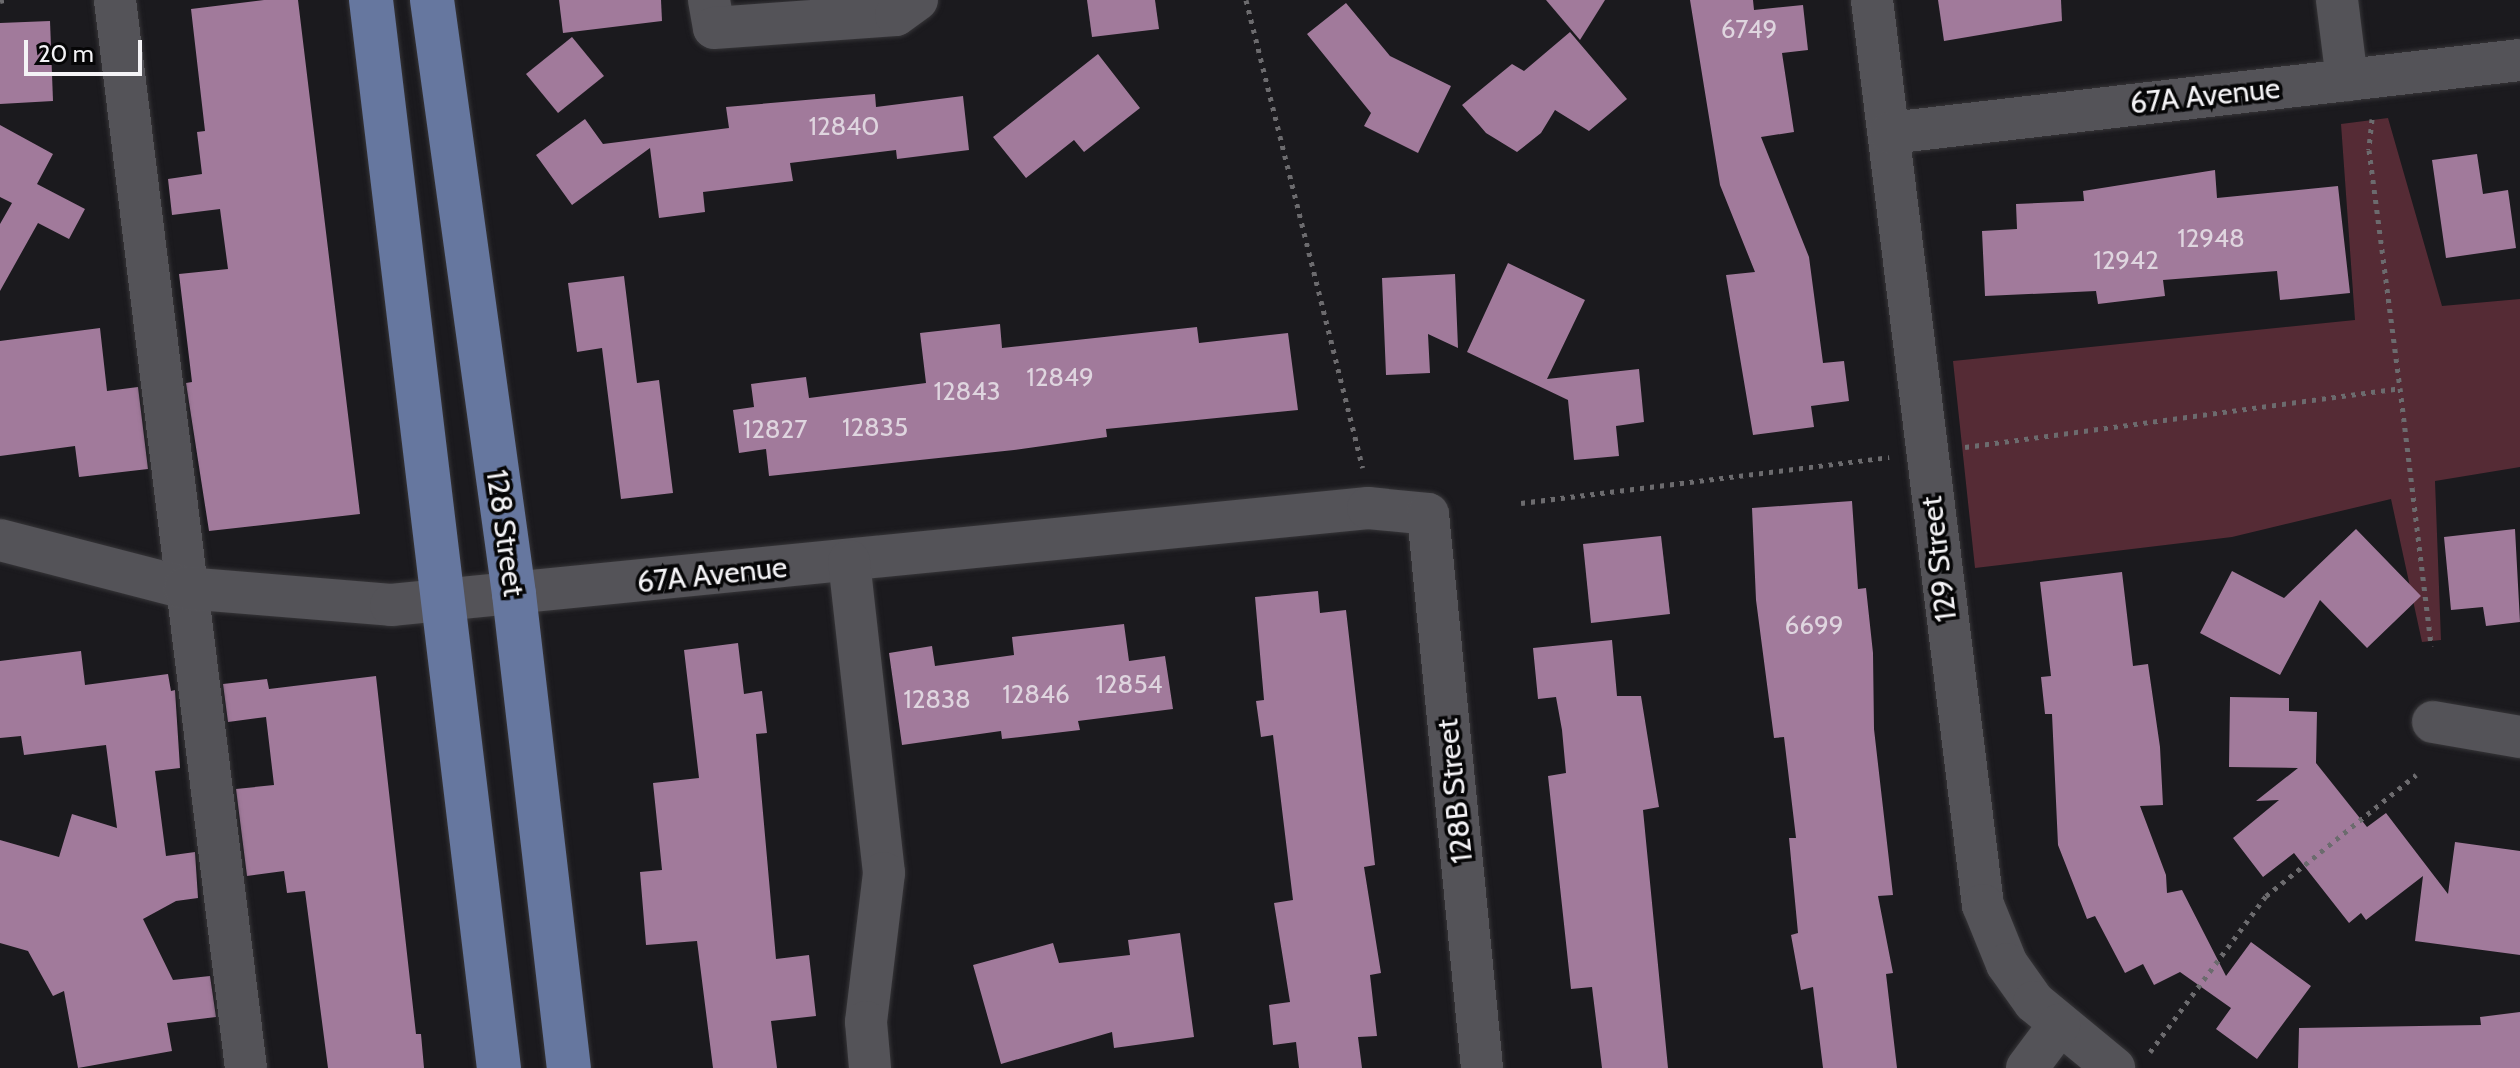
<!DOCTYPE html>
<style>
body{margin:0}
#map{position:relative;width:2520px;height:1068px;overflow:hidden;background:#1b1a1e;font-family:Cabin,sans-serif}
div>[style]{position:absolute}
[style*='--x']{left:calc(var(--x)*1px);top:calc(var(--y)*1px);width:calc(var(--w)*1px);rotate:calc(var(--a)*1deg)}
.green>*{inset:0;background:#552b35}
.building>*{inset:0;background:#a17a9b}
.path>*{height:5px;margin-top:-2.5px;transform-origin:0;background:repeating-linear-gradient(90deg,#6c6b6e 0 4px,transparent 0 10px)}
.roads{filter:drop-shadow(0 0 2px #363538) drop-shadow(0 0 2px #363538)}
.minor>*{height:42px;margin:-21px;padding:0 21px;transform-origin:21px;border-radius:21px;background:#545358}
.major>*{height:44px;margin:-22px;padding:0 22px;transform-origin:22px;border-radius:22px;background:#66779f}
span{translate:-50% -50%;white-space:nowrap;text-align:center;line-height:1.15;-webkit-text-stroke:7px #060607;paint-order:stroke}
.number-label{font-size:26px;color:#dfd5df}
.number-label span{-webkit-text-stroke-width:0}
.street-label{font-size:30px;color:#f4f3f6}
.scale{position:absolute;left:24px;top:40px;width:118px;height:36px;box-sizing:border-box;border:4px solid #f4f3f6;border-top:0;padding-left:10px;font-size:24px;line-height:28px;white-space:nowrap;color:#f4f3f6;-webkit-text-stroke:6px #060607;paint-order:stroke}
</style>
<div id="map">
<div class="green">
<div style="clip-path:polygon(2388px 118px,2442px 306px,2520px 299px,2520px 467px,2435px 481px,2441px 640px,2422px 642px,2391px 499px,2232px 537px,1975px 568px,1953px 361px,2355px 320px,2341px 124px)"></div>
</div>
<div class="building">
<div style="clip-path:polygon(264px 0,298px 0,360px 514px,209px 531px,186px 383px,192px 382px,179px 274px,228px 269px,220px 209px,172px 215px,168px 179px,202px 174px,197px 132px,205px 131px,191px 9px)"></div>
<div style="clip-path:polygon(559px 0,661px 0,662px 21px,563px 33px)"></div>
<div style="clip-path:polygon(1087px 0,1155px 0,1159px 29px,1092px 37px)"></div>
<div style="clip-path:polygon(1546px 0,1605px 0,1580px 40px)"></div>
<div style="clip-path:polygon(1690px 0,1753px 0,1754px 10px,1803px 5px,1808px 50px,1782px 53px,1794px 132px,1761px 137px,1809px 257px,1823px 363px,1844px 361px,1849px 401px,1811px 406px,1814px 427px,1753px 435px,1726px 275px,1755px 272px,1720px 185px)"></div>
<div style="clip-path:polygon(1938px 0,2061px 0,2062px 21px,1944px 41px)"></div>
<div style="clip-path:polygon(1346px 3px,1390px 56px,1451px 86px,1418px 153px,1364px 126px,1371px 113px,1307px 34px)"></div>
<div style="clip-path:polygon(50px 21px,53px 101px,0 104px,0 23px)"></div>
<div style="clip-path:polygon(1570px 32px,1627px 99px,1589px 131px,1555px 110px,1541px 133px,1517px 152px,1486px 133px,1462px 105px,1512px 64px,1524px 71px)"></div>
<div style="clip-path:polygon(572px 37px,604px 76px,558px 113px,526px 74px)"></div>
<div style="clip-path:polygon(1098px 54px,1140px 108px,1084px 152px,1074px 140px,1026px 178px,993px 137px)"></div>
<div style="clip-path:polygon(875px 94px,876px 107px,963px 96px,969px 150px,897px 159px,896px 150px,790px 163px,793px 181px,703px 192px,705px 212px,659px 218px,650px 148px,572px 205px,536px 155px,585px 119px,603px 144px,729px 128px,726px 107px)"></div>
<div style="clip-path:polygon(0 125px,53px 154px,37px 184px,85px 209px,69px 239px,38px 223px,0 291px,0 224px,12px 203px,0 197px)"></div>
<div style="clip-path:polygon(2477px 154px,2483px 194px,2508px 190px,2516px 248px,2446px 258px,2432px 160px)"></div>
<div style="clip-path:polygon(2215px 170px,2217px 198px,2338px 186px,2350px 293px,2280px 300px,2277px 271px,2163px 280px,2165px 296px,2098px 304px,2096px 291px,1985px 296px,1982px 231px,2017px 229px,2016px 204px,2084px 201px,2083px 191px)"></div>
<div style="clip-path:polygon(1508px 263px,1585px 300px,1547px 379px,1639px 369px,1644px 422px,1616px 426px,1619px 456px,1574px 460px,1568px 400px,1467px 352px)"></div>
<div style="clip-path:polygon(1455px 274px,1458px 348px,1428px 334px,1430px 373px,1386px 375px,1382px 278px)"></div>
<div style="clip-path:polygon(624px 276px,637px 383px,659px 380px,673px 493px,621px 499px,602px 348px,577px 352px,568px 283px)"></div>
<div style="clip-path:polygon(1000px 324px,1002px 348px,1197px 327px,1199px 343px,1288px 333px,1298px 410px,1106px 429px,1107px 437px,1014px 450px,769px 476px,766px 449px,739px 453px,733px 410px,754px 407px,751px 384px,806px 377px,809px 398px,926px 383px,920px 333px)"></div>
<div style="clip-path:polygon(100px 328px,107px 391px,138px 387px,148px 469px,79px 477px,75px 446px,0 456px,0 341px)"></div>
<div style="clip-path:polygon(1852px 501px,1858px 589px,1866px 588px,1873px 653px,1874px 729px,1893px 895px,1878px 896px,1893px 973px,1886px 974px,1897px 1068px,1823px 1068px,1813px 987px,1801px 990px,1791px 935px,1798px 933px,1789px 838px,1796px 838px,1784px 737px,1774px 738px,1756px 600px,1752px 508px)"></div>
<div style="clip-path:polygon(2356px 529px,2421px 596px,2367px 648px,2320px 600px,2280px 675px,2200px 633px,2232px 571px,2284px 598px)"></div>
<div style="clip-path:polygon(2515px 529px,2520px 622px,2486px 626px,2483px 607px,2451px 610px,2444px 537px)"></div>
<div style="clip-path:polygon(1661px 536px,1670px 614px,1591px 623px,1583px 544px)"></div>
<div style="clip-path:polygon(2122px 572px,2133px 666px,2148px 664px,2160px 747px,2163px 805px,2140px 806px,2166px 875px,2167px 893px,2182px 890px,2226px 976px,2251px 942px,2311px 986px,2257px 1059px,2216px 1029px,2231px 1008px,2180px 972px,2154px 985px,2143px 964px,2125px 973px,2095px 916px,2087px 919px,2058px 845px,2052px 714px,2045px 714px,2041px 677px,2051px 676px,2040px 582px)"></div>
<div style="clip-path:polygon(1318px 591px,1320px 613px,1346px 610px,1375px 865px,1364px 867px,1381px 973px,1370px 975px,1377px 1036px,1358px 1037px,1362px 1068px,1299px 1068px,1296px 1042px,1273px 1045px,1269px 1005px,1290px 1002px,1274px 903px,1293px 900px,1273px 735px,1261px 737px,1256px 701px,1264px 700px,1255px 597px)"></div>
<div style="clip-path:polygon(1124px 624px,1129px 661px,1165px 656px,1173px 709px,1078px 721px,1080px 730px,1002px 739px,1001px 731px,902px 745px,889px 653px,932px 646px,935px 666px,1014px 655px,1012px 637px)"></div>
<div style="clip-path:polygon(1612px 640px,1617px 696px,1641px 696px,1659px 807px,1643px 810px,1668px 1068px,1602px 1068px,1592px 987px,1571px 989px,1548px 776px,1566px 773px,1562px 730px,1556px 697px,1538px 699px,1533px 648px)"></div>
<div style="clip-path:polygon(738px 643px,744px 694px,762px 691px,767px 733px,756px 734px,776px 959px,809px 955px,816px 1016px,771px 1021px,777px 1068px,713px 1068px,697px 941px,646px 945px,640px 872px,662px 870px,653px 783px,699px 778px,684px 650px)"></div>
<div style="clip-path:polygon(81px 651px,85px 685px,168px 674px,171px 691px,175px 690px,180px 768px,155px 771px,166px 856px,195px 852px,198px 898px,176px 901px,143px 919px,173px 980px,210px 976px,216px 1017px,167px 1023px,172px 1051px,78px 1068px,64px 991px,53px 996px,28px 951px,0 943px,0 840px,59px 857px,72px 814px,117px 828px,106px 745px,24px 755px,21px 736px,0 738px,0 661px)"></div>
<div style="clip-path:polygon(376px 676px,416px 1034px,421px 1034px,424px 1068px,328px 1068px,305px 891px,287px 893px,284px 871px,247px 876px,236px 789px,274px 785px,266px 717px,228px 722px,223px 684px,267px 679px,269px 689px)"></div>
<div style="clip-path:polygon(2230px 697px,2289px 698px,2289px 711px,2317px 712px,2316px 763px,2367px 827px,2386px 813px,2448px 894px,2455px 842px,2520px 851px,2520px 955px,2415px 941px,2423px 876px,2366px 920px,2361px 913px,2349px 923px,2294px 853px,2263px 877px,2233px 838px,2279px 800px,2256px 801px,2298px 768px,2229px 767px)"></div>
<div style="clip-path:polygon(1180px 933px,1194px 1037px,1114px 1048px,1112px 1032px,1001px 1064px,973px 965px,1053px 943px,1059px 963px,1130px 955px,1128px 940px)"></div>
<div style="clip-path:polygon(2520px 1012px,2520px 1068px,2298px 1068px,2299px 1028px,2481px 1025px,2480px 1017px)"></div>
</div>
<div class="path">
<div style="--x:1246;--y:0;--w:482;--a:76"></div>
<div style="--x:0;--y:1;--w:4;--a:-14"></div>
<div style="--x:2372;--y:119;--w:31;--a:96"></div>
<div style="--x:2369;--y:150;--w:240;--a:82.6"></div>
<div style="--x:1965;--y:447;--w:439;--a:-7.7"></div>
<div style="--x:2400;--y:388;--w:260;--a:83.1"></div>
<div style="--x:1521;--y:503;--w:371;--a:-7.1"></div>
<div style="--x:2150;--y:1052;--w:194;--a:-53.4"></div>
<div style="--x:2266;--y:896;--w:193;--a:-38.9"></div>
</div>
<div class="roads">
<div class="minor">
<div style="--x:115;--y:0;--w:1076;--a:83.01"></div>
<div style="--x:709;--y:0;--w:28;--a:80"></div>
<div style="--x:714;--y:28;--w:182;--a:-4.1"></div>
<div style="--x:896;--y:15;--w:26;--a:-36"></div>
<div style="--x:1872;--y:0;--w:912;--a:83.01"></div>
<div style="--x:1983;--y:905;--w:64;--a:67.9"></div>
<div style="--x:2007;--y:964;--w:47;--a:54.6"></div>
<div style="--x:2034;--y:1002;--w:104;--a:39.5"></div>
<div style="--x:2337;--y:0;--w:81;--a:82.9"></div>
<div style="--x:1890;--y:133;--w:634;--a:-6.61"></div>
<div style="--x:0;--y:540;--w:191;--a:14.5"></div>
<div style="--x:185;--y:588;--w:207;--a:4.7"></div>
<div style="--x:391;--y:605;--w:982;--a:-5.67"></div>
<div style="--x:1368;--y:508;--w:60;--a:5.7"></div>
<div style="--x:1428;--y:514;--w:557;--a:84.43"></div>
<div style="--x:849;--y:561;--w:314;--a:83.6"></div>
<div style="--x:884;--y:873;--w:150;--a:96.9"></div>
<div style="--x:866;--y:1022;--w:46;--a:85"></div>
<div style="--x:2433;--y:722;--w:88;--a:9.8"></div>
<div style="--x:2027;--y:1068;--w:54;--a:-53.3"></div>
</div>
<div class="major">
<div style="--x:371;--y:0;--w:1076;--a:83.17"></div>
<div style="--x:432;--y:0;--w:600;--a:82.14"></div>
<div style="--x:514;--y:594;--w:477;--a:83.4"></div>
</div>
</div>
<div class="number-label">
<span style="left:1749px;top:30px">6749</span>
<span style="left:844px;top:127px">12840</span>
<span style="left:2211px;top:239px">12948</span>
<span style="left:2126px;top:261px">12942</span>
<span style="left:1060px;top:378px">12849</span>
<span style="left:967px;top:392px">12843</span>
<span style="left:875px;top:428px">12835</span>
<span style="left:775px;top:430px">12827</span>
<span style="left:1814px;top:626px">6699</span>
<span style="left:1129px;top:685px">12854</span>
<span style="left:1036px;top:695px">12846</span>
<span style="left:937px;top:700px">12838</span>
</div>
<div class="street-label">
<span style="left:2205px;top:96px;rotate:-6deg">67A Avenue</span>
<span style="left:505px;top:533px;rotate:82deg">128 Street</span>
<span style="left:1939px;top:559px;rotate:-97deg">129 Street</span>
<span style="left:712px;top:575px;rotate:-6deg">67A Avenue</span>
<span style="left:1455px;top:791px;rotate:-96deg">128B Street</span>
</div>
<div class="scale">20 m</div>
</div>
